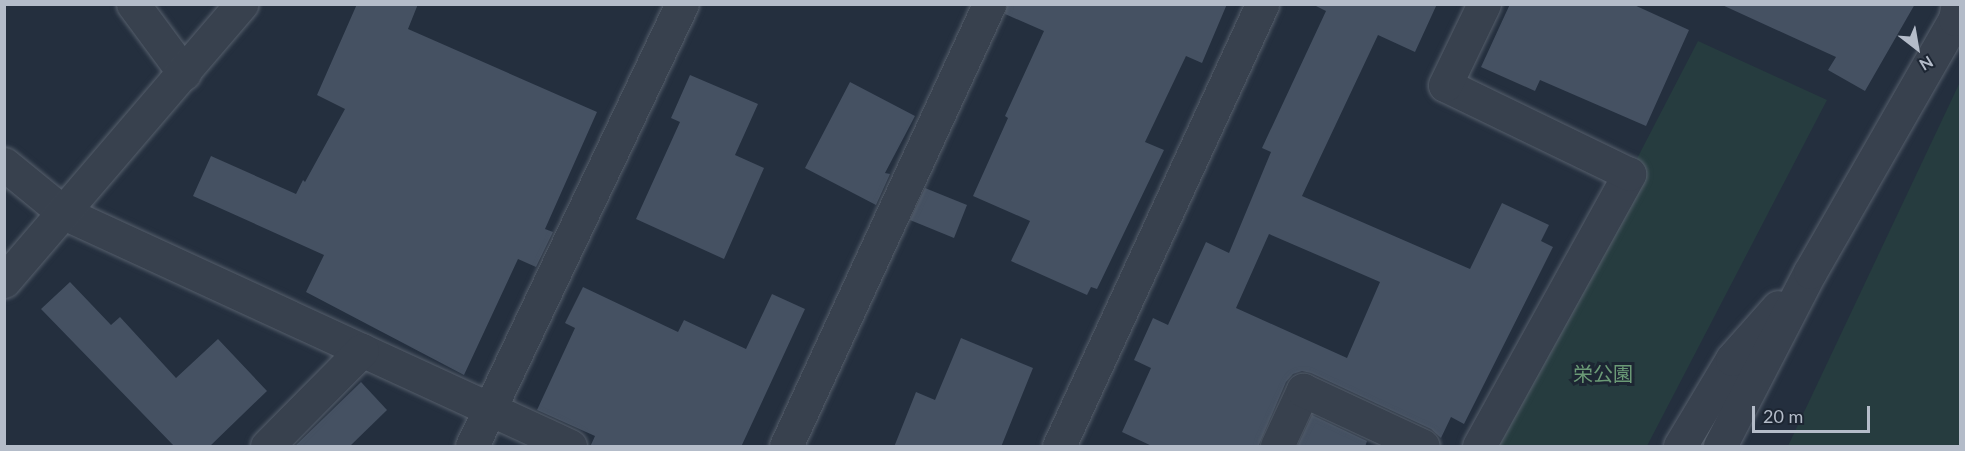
<!DOCTYPE html>
<meta charset="utf-8">
<style>
body{margin:0}
#map{position:relative;width:1965px;height:451px;overflow:hidden;background:#242f3e;font-family:Lato,"Noto Sans JP",sans-serif}
div>[style]{position:absolute}
[style*='--x']{left:calc(var(--x)*1px);top:calc(var(--y)*1px);width:calc(var(--w)*1px);rotate:calc(var(--a)*1deg)}
.green>*{inset:0;background:#263c3f}
.building>*{inset:0;background:#455162}
.roads{filter:drop-shadow(0 0 2px #565f6c) drop-shadow(0 0 2px #565f6c)}
.minor>*{height:33px;margin:-16.5px;padding:0 16.5px;transform-origin:16.5px;border-radius:16.5px;background:#38414e}
span{translate:-50% -50%;white-space:nowrap;text-align:center;line-height:1.15;-webkit-text-stroke:6px #1d2633;paint-order:stroke}
.park-label{font-size:20px;color:#6b9a76}
.frame{position:absolute;inset:0;border:6px solid #b4bcc9;pointer-events:none}
.north{position:absolute;left:1887px;top:18px;width:60px;height:60px;-webkit-text-stroke:4px #1d2633;paint-order:stroke;rotate:149deg;font-size:16px;font-weight:700;line-height:24px;text-align:center;color:#b4bcc9}
.north::after{content:'';display:block;margin:auto;width:21px;height:27px;background:#b4bcc9;clip-path:polygon(50% 0,100% 100%,50% 72%,0 100%)}
.scale{position:absolute;left:1752px;top:406px;width:118px;height:27px;box-sizing:border-box;border:3px solid #b4bcc9;border-top:0;padding-left:8px;font-size:18px;line-height:21px;white-space:nowrap;color:#b4bcc9;-webkit-text-stroke:4px #1d2633;paint-order:stroke}
</style>
<div id="map">
<div class="green">
<div style="clip-path:polygon(1698px 41px,1827px 100px,1647px 446px,1479px 446px,1629px 174px)"></div>
<div style="clip-path:polygon(1960px 82px,1960px 446px,1788px 446px)"></div>
</div>
<div class="building">
<div style="clip-path:polygon(357px 4px,418px 4px,408px 29px,597px 112px,545px 229px,553px 232px,536px 267px,518px 259px,464px 375px,306px 292px,324px 255px,193px 196px,211px 156px,296px 194px,303px 180px,305px 182px,345px 109px,317px 95px)"></div>
<div style="clip-path:polygon(1007px 4px,1227px 4px,1202px 63px,1186px 56px,1145px 142px,1164px 150px,1097px 289px,1091px 287px,1087px 295px,1011px 261px,1030px 221px,973px 196px,1008px 118px,1005px 116px,1044px 31px,1005px 14px)"></div>
<div style="clip-path:polygon(evenodd,1312px 4px,1437px 4px,1415px 52px,1378px 35px,1302px 196px,1470px 269px,1502px 203px,1549px 225px,1541px 241px,1553px 247px,1464px 424px,1451px 417px,1441px 438px,1431px 429px,1311px 373px,1302px 371px,1293px 374px,1286px 382px,1258px 447px,1154px 447px,1122px 432px,1151px 368px,1134px 360px,1153px 318px,1168px 325px,1206px 242px,1229px 253px,1271px 152px,1262px 148px,1326px 11px,1312px 4px,1269px 234px,1380px 282px,1347px 358px,1236px 308px,1269px 234px)"></div>
<div style="clip-path:polygon(1510px 4px,1632px 4px,1689px 30px,1646px 126px,1540px 80px,1535px 91px,1481px 67px)"></div>
<div style="clip-path:polygon(1720px 4px,1915px 4px,1865px 91px,1828px 70px,1836px 57px)"></div>
<div style="clip-path:polygon(690px 75px,758px 104px,735px 155px,764px 168px,724px 259px,636px 219px,680px 122px,671px 118px)"></div>
<div style="clip-path:polygon(850px 82px,915px 116px,885px 173px,890px 174px,876px 205px,805px 168px)"></div>
<div style="clip-path:polygon(925px 188px,967px 205px,954px 238px,910px 220px)"></div>
<div style="clip-path:polygon(70px 282px,111px 325px,120px 317px,176px 378px,218px 339px,267px 391px,209px 447px,175px 447px,41px 309px)"></div>
<div style="clip-path:polygon(583px 287px,678px 332px,684px 320px,746px 349px,772px 294px,805px 309px,741px 447px,590px 447px,595px 436px,537px 410px,575px 328px,565px 323px)"></div>
<div style="clip-path:polygon(961px 338px,1033px 368px,1001px 447px,894px 447px,916px 392px,935px 400px)"></div>
<div style="clip-path:polygon(361px 382px,387px 410px,349px 447px,294px 447px)"></div>
<div style="clip-path:polygon(1312px 415px,1367px 441px,1365px 447px,1297px 447px)"></div>
</div>
<div class="roads">
<div class="minor">
<div style="--x:133;--y:4;--w:86;--a:53.5"></div>
<div style="--x:4;--y:164;--w:77;--a:39.2"></div>
<div style="--x:64;--y:213;--w:557;--a:24.72"></div>
<div style="--x:4;--y:281;--w:365;--a:-49.4"></div>
<div style="--x:267;--y:446;--w:135;--a:-45.3"></div>
<div style="--x:472;--y:446;--w:489;--a:-64.6"></div>
<div style="--x:786;--y:446;--w:486;--a:-65.3"></div>
<div style="--x:1059;--y:446;--w:486;--a:-65.3"></div>
<div style="--x:1277;--y:446;--w:62;--a:-65.1"></div>
<div style="--x:1303;--y:390;--w:132;--a:25"></div>
<div style="--x:1479;--y:446;--w:311;--a:-61.1"></div>
<div style="--x:1629;--y:174;--w:204;--a:-154.2"></div>
<div style="--x:1445;--y:85;--w:90;--a:-64.3"></div>
<div style="--x:1680;--y:446;--w:101;--a:-59.1"></div>
<div style="--x:1732;--y:359;--w:69;--a:-48.5"></div>
<div style="--x:1720;--y:446;--w:196;--a:-62.7"></div>
<div style="--x:1810;--y:272;--w:292;--a:-60.2"></div>
<div style="--x:1955;--y:19;--w:15;--a:-79"></div>
</div>
</div>
<div class="park-label">
<span style="left:1603px;top:373px">栄公園</span>
</div>
<div class="frame"></div>
<div class="north">N</div>
<div class="scale">20 m</div>
</div>
